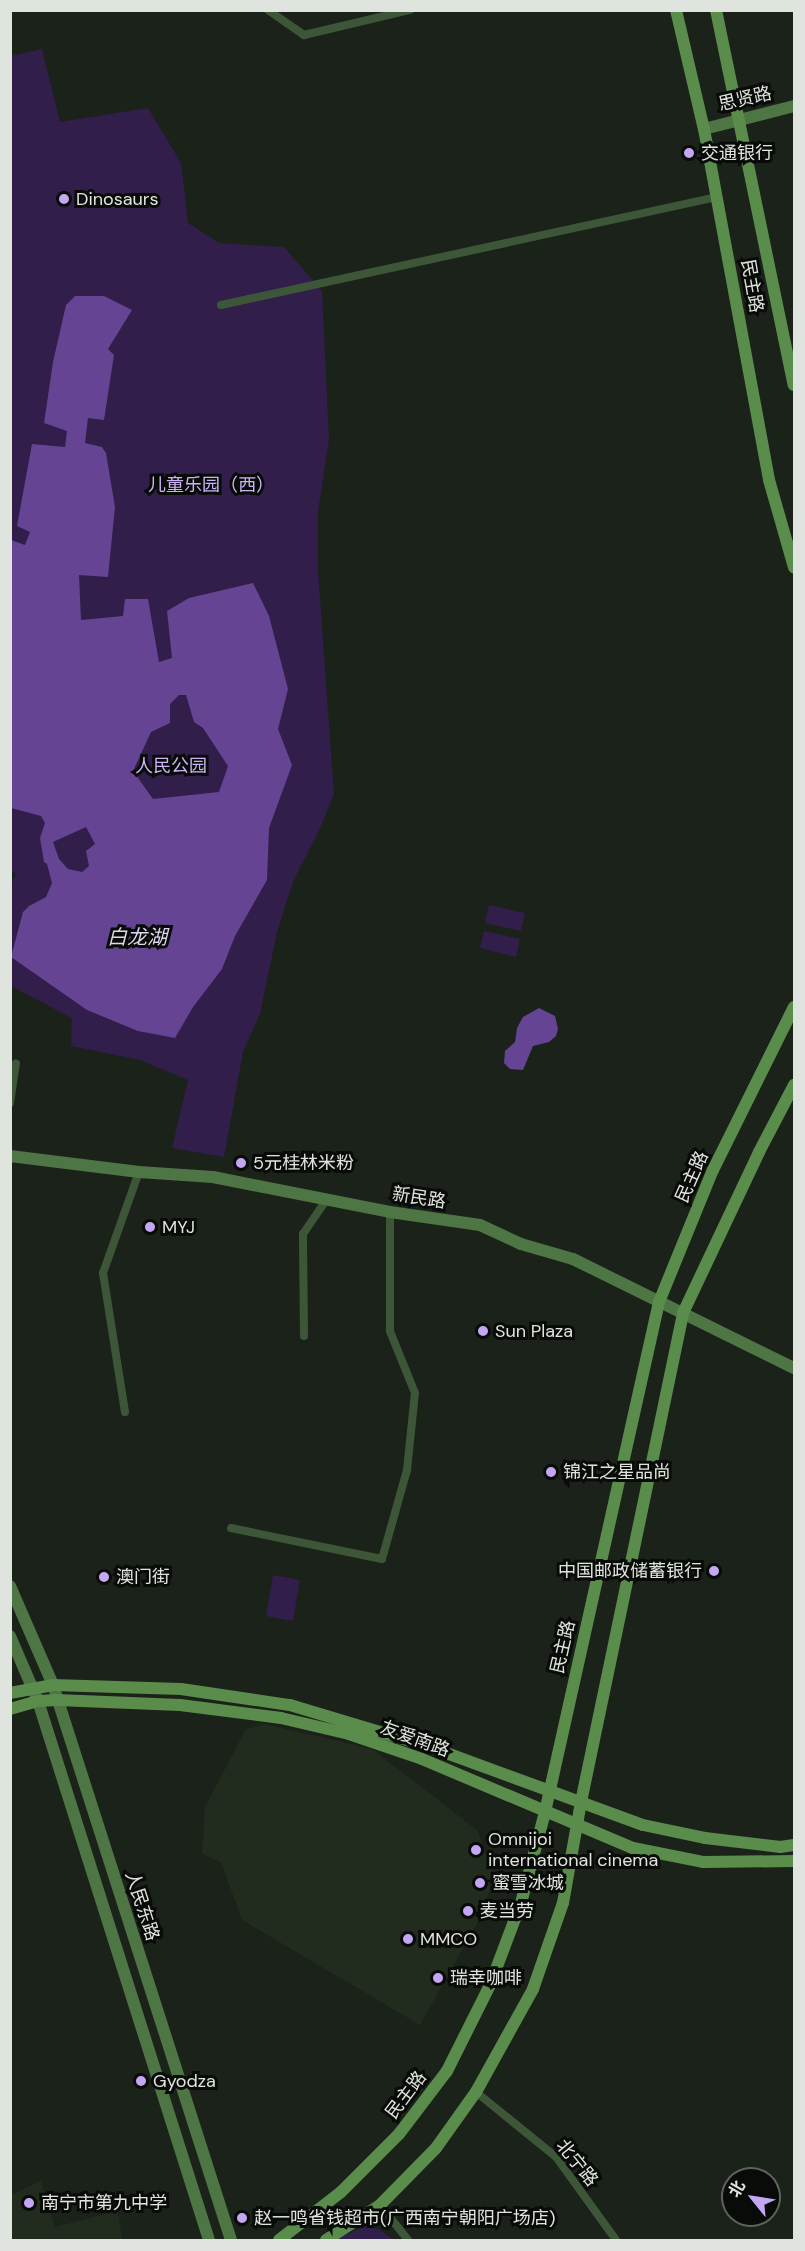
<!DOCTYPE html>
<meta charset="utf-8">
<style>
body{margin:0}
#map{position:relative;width:805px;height:2251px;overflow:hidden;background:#1b221a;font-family:"DM Sans","Noto Sans SC",sans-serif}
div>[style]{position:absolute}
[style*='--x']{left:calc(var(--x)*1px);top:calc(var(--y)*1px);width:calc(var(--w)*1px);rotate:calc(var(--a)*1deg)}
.built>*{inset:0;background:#212c1f}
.green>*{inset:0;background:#311e4b}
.water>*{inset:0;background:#654493}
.street>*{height:8px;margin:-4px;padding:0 4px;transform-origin:4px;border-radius:4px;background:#3e5638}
.secondary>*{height:12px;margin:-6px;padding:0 6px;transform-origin:6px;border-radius:6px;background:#4e7544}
.primary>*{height:12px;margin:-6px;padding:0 6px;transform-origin:6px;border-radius:6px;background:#5a8c4c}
.dots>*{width:16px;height:16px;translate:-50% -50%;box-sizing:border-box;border:3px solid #080b07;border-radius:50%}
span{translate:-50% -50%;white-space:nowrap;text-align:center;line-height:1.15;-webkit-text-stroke:6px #080b07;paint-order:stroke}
.street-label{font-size:18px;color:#e0e4de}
.poi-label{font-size:18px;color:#e0e4de}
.left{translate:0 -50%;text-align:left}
.right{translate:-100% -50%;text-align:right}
.park-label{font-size:18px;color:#cbb4f5}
.water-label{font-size:20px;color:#ded7ed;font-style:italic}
.frame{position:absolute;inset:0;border:12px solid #e0e4de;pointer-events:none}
.north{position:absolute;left:721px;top:2167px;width:60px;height:60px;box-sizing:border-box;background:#080b07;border:2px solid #5e625d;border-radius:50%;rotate:300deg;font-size:16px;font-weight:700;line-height:24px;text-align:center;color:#e0e4de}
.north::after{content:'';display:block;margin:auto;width:21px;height:27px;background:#c3a7f2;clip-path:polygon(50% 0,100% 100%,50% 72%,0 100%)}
</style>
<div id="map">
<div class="built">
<div style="clip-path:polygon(265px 1724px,372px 1749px,477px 1830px,493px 1875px,485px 1909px,420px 2025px,242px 1920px,221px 1862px,202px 1854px,205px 1807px,246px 1729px)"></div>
<div style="clip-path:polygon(41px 2181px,55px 2227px,118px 2211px,122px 2240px,11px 2240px,11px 2195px)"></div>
</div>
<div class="green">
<div style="clip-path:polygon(42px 49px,60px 122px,148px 108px,181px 163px,188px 223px,219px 243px,284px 247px,322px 291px,329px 439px,318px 512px,318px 570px,334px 794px,318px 833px,294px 879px,277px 932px,260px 1014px,243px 1052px,224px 1157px,172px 1148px,188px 1080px,140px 1060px,71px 1046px,72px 1018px,11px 986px,10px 887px,16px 874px,11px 870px,10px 56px)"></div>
<div style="clip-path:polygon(489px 905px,525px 913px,521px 931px,485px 923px)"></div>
<div style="clip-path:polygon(484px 931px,520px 939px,516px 957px,480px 948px)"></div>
<div style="clip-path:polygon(273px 1575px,300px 1580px,293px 1621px,266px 1616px)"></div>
<div style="clip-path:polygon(366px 2226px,380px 2230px,394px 2240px,333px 2240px)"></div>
</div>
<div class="water">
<div style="clip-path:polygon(evenodd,75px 296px,104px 296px,132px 310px,108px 349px,114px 355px,104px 420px,88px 418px,85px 443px,102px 447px,106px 453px,115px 507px,108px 577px,79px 575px,81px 620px,123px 616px,125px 599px,148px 599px,159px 662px,172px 658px,167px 611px,189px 598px,253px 583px,269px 616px,288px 689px,278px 729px,292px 765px,269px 828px,267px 880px,235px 936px,222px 969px,193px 1007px,175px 1038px,138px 1031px,87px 1010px,11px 957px,23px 912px,29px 906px,46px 897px,52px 883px,47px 864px,44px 862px,40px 838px,45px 823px,41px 816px,11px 808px,11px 540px,25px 545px,30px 532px,17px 526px,32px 444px,65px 447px,67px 431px,44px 423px,53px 362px,66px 305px,75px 296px,179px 695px,186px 695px,194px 722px,203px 728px,228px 766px,219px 792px,153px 799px,133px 771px,151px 732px,170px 723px,170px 704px,179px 695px,75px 296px,86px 827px,95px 844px,86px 851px,89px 866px,82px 872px,68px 869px,59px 859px,53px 842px,86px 827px)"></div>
<div style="clip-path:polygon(539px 1008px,555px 1016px,558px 1029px,556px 1036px,549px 1042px,533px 1046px,523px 1070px,510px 1069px,504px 1063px,505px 1051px,515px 1042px,517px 1028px,523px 1017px)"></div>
</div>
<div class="street">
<div style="--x:268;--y:10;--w:44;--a:34.8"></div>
<div style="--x:304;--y:35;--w:109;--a:-13.3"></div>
<div style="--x:221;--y:305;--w:508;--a:-12.28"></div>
<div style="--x:10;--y:1103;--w:40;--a:-81.5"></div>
<div style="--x:304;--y:1336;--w:102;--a:-90.6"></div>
<div style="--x:303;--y:1234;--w:42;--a:-55.6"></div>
<div style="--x:125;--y:1412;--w:141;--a:-99"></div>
<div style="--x:103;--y:1273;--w:107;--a:-70.4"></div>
<div style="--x:231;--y:1528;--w:154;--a:11.6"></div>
<div style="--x:382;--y:1559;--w:92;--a:-74.3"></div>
<div style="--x:407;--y:1470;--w:77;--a:-84.1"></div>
<div style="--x:415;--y:1393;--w:67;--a:-112"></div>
<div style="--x:390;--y:1331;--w:119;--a:-90"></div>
<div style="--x:476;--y:2092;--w:103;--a:39.1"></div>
<div style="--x:556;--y:2157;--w:102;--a:54.1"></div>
<div style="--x:380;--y:2205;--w:45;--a:51.3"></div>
</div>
<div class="secondary">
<div style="--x:704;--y:129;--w:93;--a:-14.3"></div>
<div style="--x:10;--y:1156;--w:130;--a:7.1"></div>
<div style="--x:139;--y:1172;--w:74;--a:3.9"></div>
<div style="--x:213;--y:1177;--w:180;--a:11.2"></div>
<div style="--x:390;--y:1212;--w:91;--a:8.2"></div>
<div style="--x:480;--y:1225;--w:45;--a:24.9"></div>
<div style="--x:521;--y:1244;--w:54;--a:16.1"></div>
<div style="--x:573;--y:1259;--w:246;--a:26.3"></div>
<div style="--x:10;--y:1586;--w:108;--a:66.5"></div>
<div style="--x:53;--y:1685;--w:583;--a:72.22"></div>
<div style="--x:10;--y:1636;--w:71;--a:66.7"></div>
<div style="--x:38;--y:1701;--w:565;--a:72.4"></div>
</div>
<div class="primary">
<div style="--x:676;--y:10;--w:122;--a:76.8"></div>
<div style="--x:704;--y:129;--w:357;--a:79.5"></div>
<div style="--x:769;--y:480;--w:91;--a:74"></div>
<div style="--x:716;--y:10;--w:383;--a:78.3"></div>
<div style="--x:10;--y:1693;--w:44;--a:-10.5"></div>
<div style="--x:53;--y:1685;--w:128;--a:1.8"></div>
<div style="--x:181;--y:1689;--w:110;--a:8.4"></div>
<div style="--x:290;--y:1705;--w:146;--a:16.7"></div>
<div style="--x:430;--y:1747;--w:227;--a:20.1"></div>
<div style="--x:643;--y:1825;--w:63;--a:11.8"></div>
<div style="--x:705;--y:1838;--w:76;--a:6.8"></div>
<div style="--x:780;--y:1847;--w:14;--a:-8"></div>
<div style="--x:10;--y:1709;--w:29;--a:-16"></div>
<div style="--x:38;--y:1701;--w:19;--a:-3"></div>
<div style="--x:57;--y:1700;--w:123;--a:2.3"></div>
<div style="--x:180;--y:1705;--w:102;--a:7.3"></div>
<div style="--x:281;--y:1718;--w:70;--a:13.2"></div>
<div style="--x:349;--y:1734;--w:77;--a:18.9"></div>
<div style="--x:422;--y:1759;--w:229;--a:22.9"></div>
<div style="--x:633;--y:1848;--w:71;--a:11.3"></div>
<div style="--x:703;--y:1862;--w:91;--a:-0.6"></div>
<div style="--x:279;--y:2240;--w:78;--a:-37.7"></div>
<div style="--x:341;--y:2192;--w:82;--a:-45"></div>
<div style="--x:399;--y:2134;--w:79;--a:-52.7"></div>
<div style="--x:447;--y:2071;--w:96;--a:-63.4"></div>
<div style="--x:490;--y:1985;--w:88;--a:-69.3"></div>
<div style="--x:521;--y:1903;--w:94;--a:-75.2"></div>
<div style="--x:545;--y:1812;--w:523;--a:-77.4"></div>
<div style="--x:659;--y:1302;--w:143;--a:-67.8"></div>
<div style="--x:713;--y:1170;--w:182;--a:-63.6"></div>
<div style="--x:326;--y:2240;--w:64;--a:-32.9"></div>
<div style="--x:380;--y:2205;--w:80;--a:-45.5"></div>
<div style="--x:436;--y:2148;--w:69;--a:-54.5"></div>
<div style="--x:476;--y:2092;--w:118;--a:-61"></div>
<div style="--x:533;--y:1989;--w:91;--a:-70.8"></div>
<div style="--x:563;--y:1903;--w:103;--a:-79.9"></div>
<div style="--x:581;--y:1802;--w:500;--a:-78.2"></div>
<div style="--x:683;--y:1313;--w:178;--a:-64.7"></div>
<div style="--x:759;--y:1152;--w:76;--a:-62.4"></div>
</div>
<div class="dots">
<div style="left:689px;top:153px;background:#c3a7f2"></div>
<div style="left:64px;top:199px;background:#c3a7f2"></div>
<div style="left:241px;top:1163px;background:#c3a7f2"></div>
<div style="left:150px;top:1227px;background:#c3a7f2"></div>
<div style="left:483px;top:1331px;background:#c3a7f2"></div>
<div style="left:551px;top:1472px;background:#c3a7f2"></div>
<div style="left:714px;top:1571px;background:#c3a7f2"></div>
<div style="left:104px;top:1577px;background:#c3a7f2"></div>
<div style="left:476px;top:1850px;background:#c3a7f2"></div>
<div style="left:480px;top:1883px;background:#c3a7f2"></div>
<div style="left:468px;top:1911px;background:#c3a7f2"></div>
<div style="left:408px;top:1939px;background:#c3a7f2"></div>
<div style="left:438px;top:1978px;background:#c3a7f2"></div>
<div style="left:141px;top:2081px;background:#c3a7f2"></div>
<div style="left:29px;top:2203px;background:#c3a7f2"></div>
<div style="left:242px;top:2218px;background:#c3a7f2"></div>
</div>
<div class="street-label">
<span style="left:745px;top:99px;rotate:-13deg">思贤路</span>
<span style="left:752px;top:286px;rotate:80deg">民主路</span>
<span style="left:692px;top:1177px;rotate:-66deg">民主路</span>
<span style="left:419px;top:1198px;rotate:9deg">新民路</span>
<span style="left:563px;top:1647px;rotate:-77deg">民主路</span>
<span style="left:415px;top:1739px;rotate:20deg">友爱南路</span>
<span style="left:142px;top:1906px;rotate:72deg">人民东路</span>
<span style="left:406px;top:2095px;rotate:-53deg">民主路</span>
<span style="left:577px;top:2163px;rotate:51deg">北宁路</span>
</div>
<div class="poi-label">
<span class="left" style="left:701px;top:153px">交通银行</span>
<span class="left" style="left:76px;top:199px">Dinosaurs</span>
<span class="left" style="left:253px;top:1163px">5元桂林米粉</span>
<span class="left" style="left:162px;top:1227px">MYJ</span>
<span class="left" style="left:495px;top:1331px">Sun Plaza</span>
<span class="left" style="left:563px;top:1472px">锦江之星品尚</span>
<span class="right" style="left:702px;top:1571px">中国邮政储蓄银行</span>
<span class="left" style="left:116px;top:1577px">澳门街</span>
<span class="left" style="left:488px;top:1850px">Omnijoi<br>international cinema</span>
<span class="left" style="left:492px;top:1883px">蜜雪冰城</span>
<span class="left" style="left:480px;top:1911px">麦当劳</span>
<span class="left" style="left:420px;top:1939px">MMCO</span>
<span class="left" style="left:450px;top:1978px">瑞幸咖啡</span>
<span class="left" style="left:153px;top:2081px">Gyodza</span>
<span class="left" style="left:41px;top:2203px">南宁市第九中学</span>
<span class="left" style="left:254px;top:2218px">赵一鸣省钱超市(广西南宁朝阳广场店)</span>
</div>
<div class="park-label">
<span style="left:211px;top:485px">儿童乐园（西）</span>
<span style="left:171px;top:766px">人民公园</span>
</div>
<div class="water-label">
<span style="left:137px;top:937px">白龙湖</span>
</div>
<div class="frame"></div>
<div class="north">北</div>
</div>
